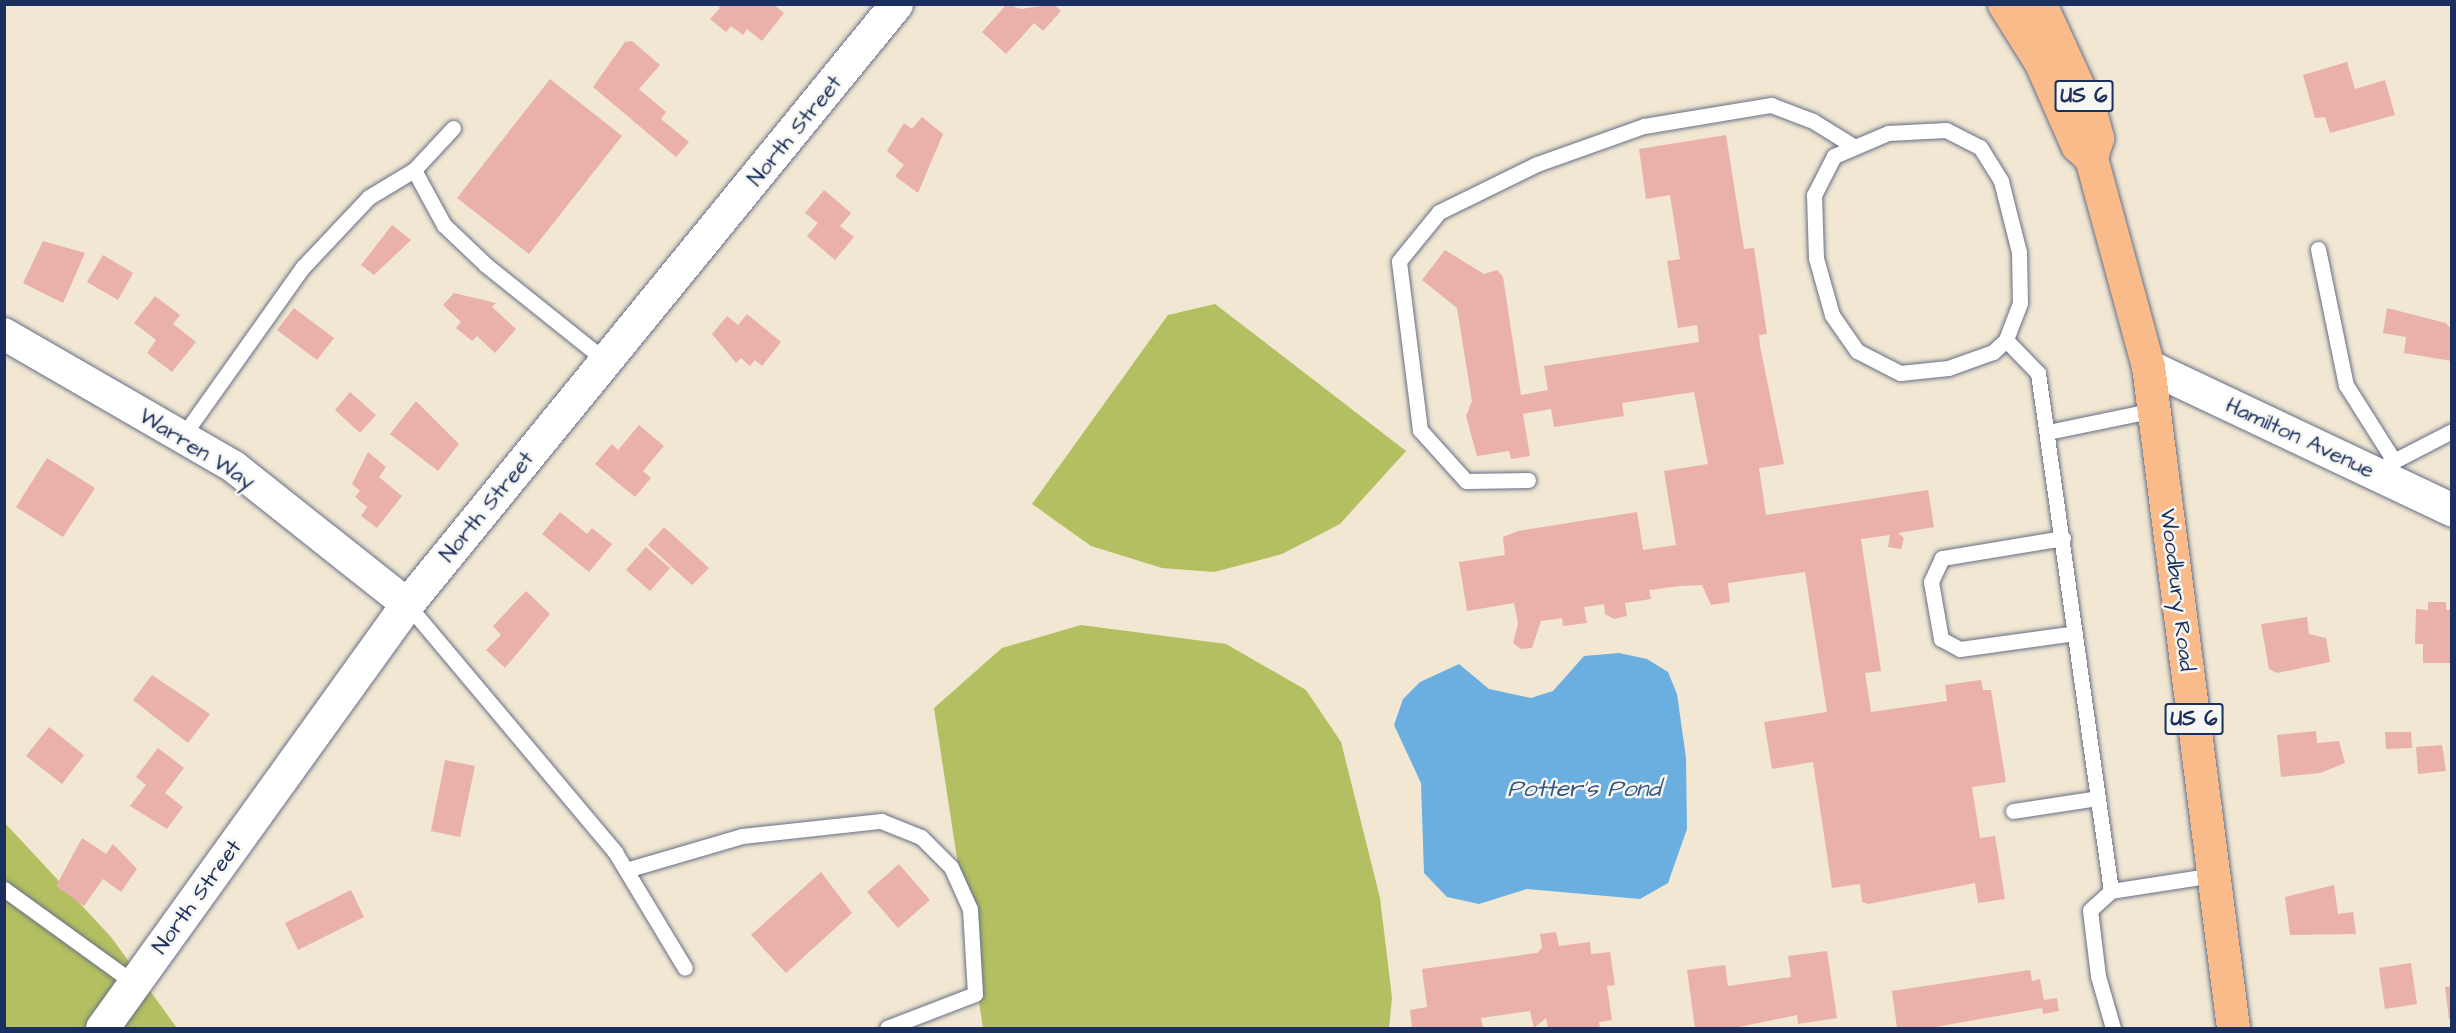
<!DOCTYPE html>
<style>
body{margin:0}
#map{position:relative;width:2456px;height:1033px;overflow:hidden;background:#f1e7d2;font-family:"Architects Daughter",sans-serif}
div>[style]{position:absolute}
[style*='--x']{left:calc(var(--x)*1px);top:calc(var(--y)*1px);width:calc(var(--w)*1px);rotate:calc(var(--a)*1deg)}
.green>*{inset:0;background:#b3bf60}
.water>*{inset:0;background:#6aafe0}
.building>*{inset:0;background:#e9b1aa}
.roads{filter:drop-shadow(0 0 2px #666f87) drop-shadow(0 0 2px #666f87)}
.service>*{height:15px;margin:-7.5px;padding:0 7.5px;transform-origin:7.5px;border-radius:7.5px;background:#fff}
.minor>*{height:32px;margin:-16px;padding:0 16px;transform-origin:16px;border-radius:16px;background:#fff}
.tertiary>*{height:33px;margin:-16.5px;padding:0 16.5px;transform-origin:16.5px;border-radius:16.5px;background:#fff}
.primary>*{height:33px;margin:-16.5px;padding:0 16.5px;transform-origin:16.5px;border-radius:16.5px;background:#fabb8b}
span{translate:-50% -50%;white-space:nowrap;text-align:center;line-height:1.15;-webkit-text-stroke:5px #f6f6f2;paint-order:stroke}
.shield-label span{padding:2px 4px;background:#f6f6f2;border:2px solid;border-radius:4px;-webkit-text-stroke-width:0}
.shield-label{font-size:21px;color:#1b2f5e;font-weight:700}
.street-label{font-size:22px;color:#1b2f5e}
.water-label{font-size:24px;color:#335585;font-style:italic}
.frame{position:absolute;inset:0;border:6px solid #1b2f5e;pointer-events:none}
</style>
<div id="map">
<div class="green">
<div style="clip-path:polygon(1215px 304px,1406px 451px,1340px 524px,1282px 554px,1214px 572px,1162px 568px,1091px 546px,1032px 504px,1168px 315px)"></div>
<div style="clip-path:polygon(1081px 625px,1226px 644px,1306px 690px,1341px 742px,1380px 898px,1392px 998px,1389px 1028px,983px 1028px,934px 708px,1002px 648px)"></div>
<div style="clip-path:polygon(4px 822px,111px 937px,177px 1028px,5px 1028px)"></div>
</div>
<div class="water">
<div style="clip-path:polygon(1619px 653px,1647px 659px,1668px 672px,1677px 694px,1686px 758px,1687px 829px,1668px 883px,1640px 899px,1527px 889px,1479px 904px,1447px 897px,1424px 873px,1421px 783px,1394px 725px,1403px 699px,1420px 682px,1459px 664px,1489px 689px,1531px 698px,1553px 691px,1584px 656px)"></div>
</div>
<div class="building">
<div style="clip-path:polygon(716px 4px,773px 4px,784px 13px,762px 41px,747px 29px,743px 35px,731px 26px,726px 32px,710px 19px,720px 8px)"></div>
<div style="clip-path:polygon(1007px 4px,1021px 9px,1054px 4px,1061px 11px,1043px 31px,1034px 23px,1006px 54px,982px 32px)"></div>
<div style="clip-path:polygon(632px 41px,660px 65px,639px 89px,666px 112px,661px 119px,689px 142px,676px 157px,593px 87px,625px 42px)"></div>
<div style="clip-path:polygon(2347px 62px,2355px 89px,2385px 80px,2395px 115px,2330px 133px,2325px 117px,2315px 118px,2303px 75px)"></div>
<div style="clip-path:polygon(550px 79px,622px 136px,529px 254px,457px 198px)"></div>
<div style="clip-path:polygon(922px 117px,943px 134px,918px 193px,895px 176px,904px 165px,887px 151px,904px 123px,912px 129px)"></div>
<div style="clip-path:polygon(1726px 135px,1744px 249px,1754px 248px,1767px 334px,1759px 335px,1760px 346px,1784px 464px,1759px 468px,1766px 515px,1928px 490px,1934px 527px,1898px 533px,1904px 538px,1901px 549px,1888px 547px,1890px 535px,1861px 539px,1881px 671px,1865px 673px,1871px 712px,1947px 701px,1945px 685px,1981px 680px,1983px 690px,1991px 690px,2006px 782px,1972px 787px,1980px 838px,1995px 836px,2005px 899px,1978px 903px,1975px 883px,1868px 904px,1862px 902px,1860px 884px,1832px 888px,1813px 762px,1772px 769px,1764px 722px,1827px 712px,1805px 572px,1728px 583px,1730px 602px,1711px 605px,1702px 585px,1680px 586px,1649px 590px,1651px 599px,1625px 603px,1627px 616px,1614px 619px,1605px 614px,1604px 604px,1584px 607px,1587px 623px,1563px 626px,1562px 618px,1541px 621px,1532px 648px,1521px 649px,1513px 643px,1518px 624px,1514px 603px,1467px 611px,1459px 562px,1505px 555px,1503px 537px,1518px 531px,1637px 512px,1643px 550px,1676px 545px,1664px 471px,1708px 464px,1694px 392px,1622px 403px,1624px 416px,1554px 427px,1551px 409px,1523px 414px,1530px 456px,1511px 459px,1509px 451px,1477px 456px,1466px 416px,1472px 401px,1457px 308px,1422px 280px,1445px 250px,1484px 274px,1497px 270px,1503px 277px,1521px 395px,1548px 390px,1544px 366px,1699px 342px,1697px 325px,1678px 328px,1667px 261px,1680px 259px,1670px 195px,1646px 199px,1639px 149px)"></div>
<div style="clip-path:polygon(824px 190px,851px 213px,840px 226px,854px 237px,835px 260px,807px 236px,818px 223px,805px 213px)"></div>
<div style="clip-path:polygon(392px 225px,411px 240px,374px 275px,361px 265px)"></div>
<div style="clip-path:polygon(43px 241px,85px 253px,63px 303px,23px 283px)"></div>
<div style="clip-path:polygon(103px 255px,133px 273px,118px 300px,87px 282px)"></div>
<div style="clip-path:polygon(454px 293px,496px 303px,492px 307px,516px 329px,495px 353px,477px 336px,472px 341px,456px 328px,461px 322px,443px 305px)"></div>
<div style="clip-path:polygon(155px 296px,180px 315px,173px 324px,196px 342px,172px 372px,147px 353px,156px 340px,134px 323px)"></div>
<div style="clip-path:polygon(294px 308px,334px 338px,317px 360px,277px 330px)"></div>
<div style="clip-path:polygon(2387px 308px,2446px 323px,2452px 330px,2452px 361px,2404px 353px,2406px 337px,2383px 333px)"></div>
<div style="clip-path:polygon(747px 314px,781px 342px,762px 366px,755px 360px,750px 366px,741px 358px,736px 363px,712px 334px,727px 316px,738px 325px)"></div>
<div style="clip-path:polygon(350px 392px,376px 415px,360px 433px,335px 410px)"></div>
<div style="clip-path:polygon(416px 401px,459px 444px,438px 471px,390px 434px)"></div>
<div style="clip-path:polygon(639px 425px,664px 446px,643px 471px,651px 478px,635px 497px,595px 464px,612px 444px,618px 450px)"></div>
<div style="clip-path:polygon(368px 452px,386px 467px,379px 477px,402px 496px,377px 528px,361px 516px,367px 507px,355px 497px,360px 491px,352px 484px)"></div>
<div style="clip-path:polygon(47px 458px,95px 488px,63px 537px,16px 507px)"></div>
<div style="clip-path:polygon(560px 512px,587px 534px,592px 528px,612px 544px,589px 572px,542px 534px)"></div>
<div style="clip-path:polygon(664px 527px,709px 568px,692px 585px,648px 545px)"></div>
<div style="clip-path:polygon(646px 547px,670px 568px,650px 591px,626px 570px)"></div>
<div style="clip-path:polygon(526px 591px,550px 614px,505px 668px,486px 650px,501px 635px,493px 626px)"></div>
<div style="clip-path:polygon(2428px 602px,2446px 602px,2446px 610px,2452px 610px,2452px 663px,2423px 663px,2423px 644px,2415px 644px,2416px 609px,2428px 610px)"></div>
<div style="clip-path:polygon(2307px 617px,2309px 634px,2326px 638px,2330px 662px,2277px 673px,2269px 669px,2261px 624px)"></div>
<div style="clip-path:polygon(152px 675px,210px 714px,188px 743px,133px 700px)"></div>
<div style="clip-path:polygon(49px 727px,84px 755px,62px 784px,26px 756px)"></div>
<div style="clip-path:polygon(2316px 731px,2317px 743px,2339px 741px,2345px 763px,2320px 773px,2281px 777px,2277px 735px)"></div>
<div style="clip-path:polygon(2385px 732px,2411px 732px,2412px 748px,2386px 749px)"></div>
<div style="clip-path:polygon(2442px 745px,2446px 771px,2418px 774px,2416px 747px)"></div>
<div style="clip-path:polygon(158px 748px,184px 768px,165px 793px,183px 807px,167px 829px,130px 806px,146px 785px,136px 777px)"></div>
<div style="clip-path:polygon(445px 760px,475px 766px,460px 837px,431px 831px)"></div>
<div style="clip-path:polygon(82px 838px,106px 854px,113px 844px,137px 869px,121px 892px,103px 879px,84px 906px,56px 886px)"></div>
<div style="clip-path:polygon(899px 864px,930px 900px,898px 928px,867px 892px)"></div>
<div style="clip-path:polygon(821px 872px,852px 913px,786px 973px,751px 935px)"></div>
<div style="clip-path:polygon(2334px 885px,2338px 914px,2353px 912px,2356px 934px,2290px 935px,2285px 897px)"></div>
<div style="clip-path:polygon(351px 890px,364px 917px,298px 950px,285px 923px)"></div>
<div style="clip-path:polygon(1556px 932px,1559px 946px,1590px 942px,1591px 954px,1610px 952px,1615px 985px,1607px 986px,1612px 1020px,1599px 1022px,1600px 1028px,1548px 1028px,1546px 1018px,1534px 1028px,1530px 1011px,1481px 1018px,1483px 1028px,1412px 1028px,1410px 1010px,1427px 1007px,1422px 969px,1537px 953px,1542px 948px,1540px 934px)"></div>
<div style="clip-path:polygon(1827px 951px,1837px 1018px,1798px 1024px,1797px 1015px,1734px 1028px,1695px 1028px,1687px 970px,1725px 965px,1728px 986px,1791px 977px,1788px 956px)"></div>
<div style="clip-path:polygon(2411px 963px,2417px 1004px,2385px 1009px,2379px 968px)"></div>
<div style="clip-path:polygon(2030px 970px,2032px 981px,2040px 979px,2044px 1000px,2057px 998px,2059px 1011px,2043px 1014px,2042px 1008px,1930px 1028px,1897px 1028px,1892px 991px)"></div>
<div style="clip-path:polygon(2452px 986px,2452px 1019px,2449px 1019px,2445px 987px)"></div>
</div>
<div class="roads">
<div class="service">
<div style="--x:453;--y:128;--w:57;--a:132.9"></div>
<div style="--x:414;--y:170;--w:63;--a:61.4"></div>
<div style="--x:444;--y:225;--w:58;--a:43.6"></div>
<div style="--x:486;--y:265;--w:154;--a:38.7"></div>
<div style="--x:1946;--y:130;--w:38;--a:27"></div>
<div style="--x:1980;--y:147;--w:40;--a:58"></div>
<div style="--x:2001;--y:181;--w:73;--a:75.8"></div>
<div style="--x:2019;--y:252;--w:51;--a:88.9"></div>
<div style="--x:2020;--y:303;--w:40;--a:111"></div>
<div style="--x:2006;--y:340;--w:18;--a:137"></div>
<div style="--x:1993;--y:352;--w:48;--a:160.4"></div>
<div style="--x:1948;--y:368;--w:48;--a:174.1"></div>
<div style="--x:1900;--y:373;--w:48;--a:-152.9"></div>
<div style="--x:1857;--y:351;--w:44;--a:-124.8"></div>
<div style="--x:1832;--y:315;--w:59;--a:-105.7"></div>
<div style="--x:1816;--y:258;--w:63;--a:-91.8"></div>
<div style="--x:1814;--y:195;--w:44;--a:-62.9"></div>
<div style="--x:1834;--y:156;--w:59;--a:-23.1"></div>
<div style="--x:1888;--y:133;--w:58;--a:-3"></div>
<div style="--x:2318;--y:249;--w:139;--a:78.4"></div>
<div style="--x:2346;--y:385;--w:90;--a:57.7"></div>
<div style="--x:2006;--y:340;--w:46;--a:45.9"></div>
<div style="--x:2038;--y:373;--w:523;--a:81.98"></div>
<div style="--x:2048;--y:432;--w:108;--a:-11.7"></div>
<div style="--x:182;--y:437;--w:209;--a:-54.6"></div>
<div style="--x:303;--y:267;--w:96;--a:-46.7"></div>
<div style="--x:369;--y:197;--w:52;--a:-31"></div>
<div style="--x:2386;--y:465;--w:74;--a:-27.3"></div>
<div style="--x:1528;--y:480;--w:62;--a:179.1"></div>
<div style="--x:1466;--y:481;--w:69;--a:-132"></div>
<div style="--x:1420;--y:430;--w:170;--a:-97.1"></div>
<div style="--x:1399;--y:261;--w:63;--a:-50.8"></div>
<div style="--x:1439;--y:212;--w:109;--a:-26.1"></div>
<div style="--x:1537;--y:164;--w:114;--a:-19.6"></div>
<div style="--x:1644;--y:126;--w:129;--a:-9.4"></div>
<div style="--x:1771;--y:105;--w:45;--a:20.9"></div>
<div style="--x:1813;--y:121;--w:49;--a:31.8"></div>
<div style="--x:2063;--y:538;--w:123;--a:170.6"></div>
<div style="--x:1942;--y:558;--w:26;--a:115"></div>
<div style="--x:1931;--y:582;--w:58;--a:80"></div>
<div style="--x:1941;--y:639;--w:21;--a:28"></div>
<div style="--x:1960;--y:649;--w:116;--a:-7.9"></div>
<div style="--x:407;--y:604;--w:324;--a:50"></div>
<div style="--x:615;--y:852;--w:135;--a:58.9"></div>
<div style="--x:2013;--y:811;--w:86;--a:-8.7"></div>
<div style="--x:626;--y:870;--w:121;--a:-16.3"></div>
<div style="--x:742;--y:836;--w:140;--a:-6.2"></div>
<div style="--x:881;--y:821;--w:43;--a:21.8"></div>
<div style="--x:921;--y:837;--w:42;--a:45"></div>
<div style="--x:951;--y:867;--w:46;--a:65.7"></div>
<div style="--x:970;--y:909;--w:85;--a:86.6"></div>
<div style="--x:975;--y:994;--w:94;--a:158.9"></div>
<div style="--x:4;--y:889;--w:162;--a:35.9"></div>
<div style="--x:2113;--y:1028;--w:54;--a:-106.1"></div>
<div style="--x:2098;--y:976;--w:66;--a:-96.9"></div>
<div style="--x:2090;--y:910;--w:28;--a:-42"></div>
<div style="--x:2111;--y:891;--w:104;--a:-8.8"></div>
</div>
<div class="minor">
<div style="--x:4;--y:334;--w:266;--a:30"></div>
<div style="--x:234;--y:467;--w:221;--a:38.4"></div>
</div>
<div class="tertiary">
<div style="--x:2148;--y:366;--w:336;--a:25.3"></div>
<div style="--x:102;--y:1028;--w:522;--a:-54.27"></div>
<div style="--x:407;--y:604;--w:774;--a:-50.82"></div>
</div>
<div class="primary">
<div style="--x:2004;--y:4;--w:70;--a:57.9"></div>
<div style="--x:2041;--y:63;--w:90;--a:66.3"></div>
<div style="--x:2077;--y:145;--w:19;--a:43"></div>
<div style="--x:2091;--y:158;--w:216;--a:74.7"></div>
<div style="--x:2148;--y:366;--w:667;--a:82.68"></div>
<div style="--x:2040;--y:4;--w:122;--a:65.3"></div>
<div style="--x:2091;--y:115;--w:24;--a:75"></div>
<div style="--x:2097;--y:138;--w:21;--a:107"></div>
</div>
</div>
<div class="shield-label">
<span style="left:2084px;top:96px">US 6</span>
<span style="left:2194px;top:719px">US 6</span>
</div>
<div class="street-label">
<span style="left:795px;top:131px;rotate:-51deg">North Street</span>
<span style="left:2300px;top:438px;rotate:25deg">Hamilton Avenue</span>
<span style="left:197px;top:449px;rotate:32deg">Warren Way</span>
<span style="left:487px;top:507px;rotate:-51deg">North Street</span>
<span style="left:2177px;top:590px;rotate:83deg">Woodbury Road</span>
<span style="left:197px;top:897px;rotate:-54deg">North Street</span>
</div>
<div class="water-label">
<span style="left:1584px;top:790px">Potter's Pond</span>
</div>
<div class="frame"></div>
</div>
